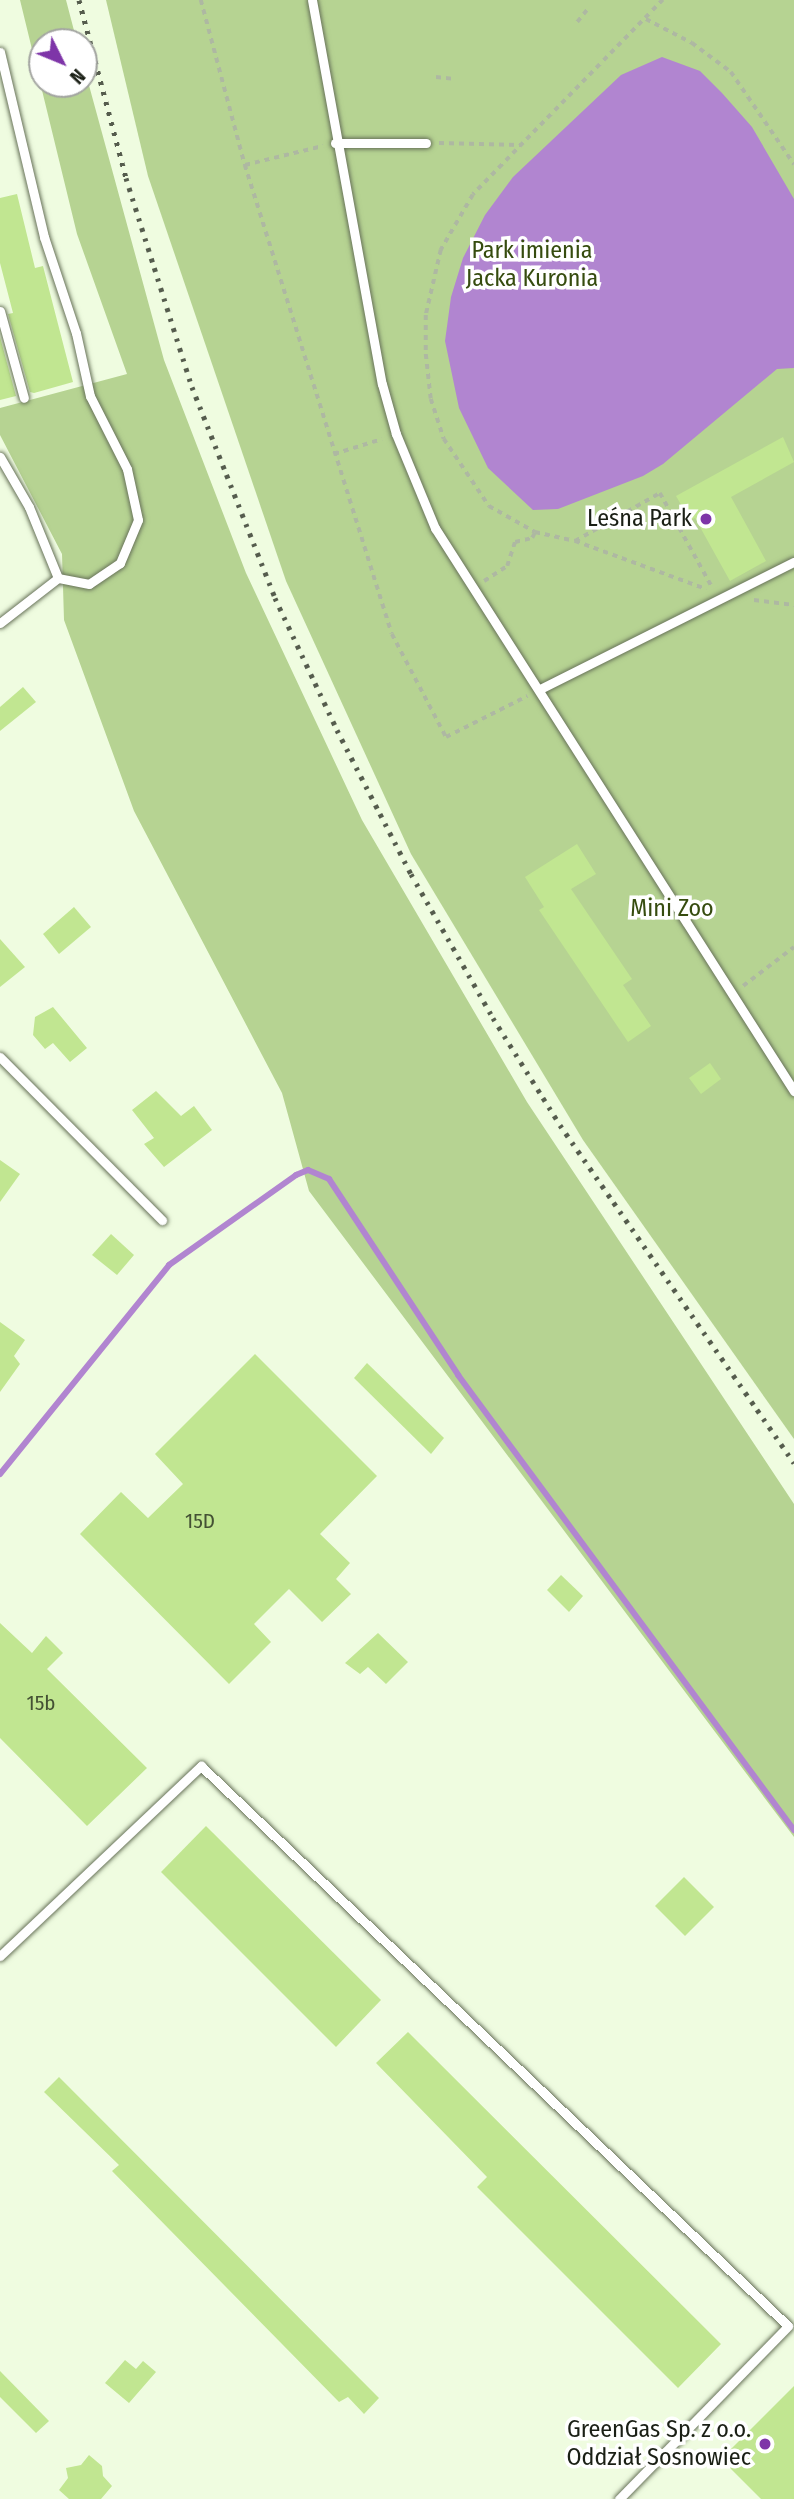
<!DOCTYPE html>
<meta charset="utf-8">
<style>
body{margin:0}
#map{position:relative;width:794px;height:2499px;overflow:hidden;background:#effce0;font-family:"Fira Sans Condensed",sans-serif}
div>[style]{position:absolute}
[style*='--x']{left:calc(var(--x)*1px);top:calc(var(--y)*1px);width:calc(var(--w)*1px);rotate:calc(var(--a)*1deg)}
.green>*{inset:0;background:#b6d392}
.water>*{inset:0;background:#b185d0}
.stream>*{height:6px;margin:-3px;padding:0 3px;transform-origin:3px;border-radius:3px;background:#b185d0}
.building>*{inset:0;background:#c1e691}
.path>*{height:3.5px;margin-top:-1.75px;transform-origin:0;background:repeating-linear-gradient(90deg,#aeb8a2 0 5px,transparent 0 10px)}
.roads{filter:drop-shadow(0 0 2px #68735a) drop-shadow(0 0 2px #68735a)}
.lane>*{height:9px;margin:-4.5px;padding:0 4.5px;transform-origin:4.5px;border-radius:4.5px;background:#fff}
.rail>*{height:5px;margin-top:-2.5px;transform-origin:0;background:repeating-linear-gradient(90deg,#555c4d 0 3.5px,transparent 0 10.5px)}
.dots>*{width:19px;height:19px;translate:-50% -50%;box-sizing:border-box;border:4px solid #fff;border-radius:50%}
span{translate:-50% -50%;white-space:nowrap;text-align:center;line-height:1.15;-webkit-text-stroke:7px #fff;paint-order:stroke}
.number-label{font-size:21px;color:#445134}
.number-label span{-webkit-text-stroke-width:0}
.park-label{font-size:24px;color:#364c0f}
.poi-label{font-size:24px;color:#1a1f15}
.right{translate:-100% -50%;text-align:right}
.north{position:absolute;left:28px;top:28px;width:70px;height:70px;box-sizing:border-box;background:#fff;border:2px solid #a3a5a1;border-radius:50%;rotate:133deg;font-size:19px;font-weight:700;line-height:28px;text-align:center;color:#1a1f15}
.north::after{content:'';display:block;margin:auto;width:24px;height:32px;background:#7e35a8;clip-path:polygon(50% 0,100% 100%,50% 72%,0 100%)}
</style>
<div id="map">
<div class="green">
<div style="clip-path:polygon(20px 0,66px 0,77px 42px,42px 42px,42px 84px,84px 84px,84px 67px,164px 360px,246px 573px,362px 820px,527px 1102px,794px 1504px,794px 1837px,309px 1191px,282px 1093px,134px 811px,64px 620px,62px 554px,0 435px,0 408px,127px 374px,77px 234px)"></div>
<div style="clip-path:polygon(106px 0,794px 0,794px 1439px,583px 1140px,411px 854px,286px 581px,148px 176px)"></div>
</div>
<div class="water">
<div style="clip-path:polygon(662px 57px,700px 71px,722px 93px,752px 127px,794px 199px,794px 368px,777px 369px,663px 464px,643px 476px,558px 509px,533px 510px,488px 468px,459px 408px,445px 341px,451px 297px,463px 258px,485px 215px,513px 177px,621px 75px)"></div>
</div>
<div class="stream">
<div style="--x:0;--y:1474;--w:269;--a:-51"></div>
<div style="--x:169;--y:1265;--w:156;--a:-35.3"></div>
<div style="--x:296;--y:1175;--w:13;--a:-23"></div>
<div style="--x:308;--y:1170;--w:23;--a:23"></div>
<div style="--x:329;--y:1179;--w:235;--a:56.6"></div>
<div style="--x:458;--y:1375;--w:566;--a:53.56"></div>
</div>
<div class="building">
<div style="clip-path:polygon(17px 194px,35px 268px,43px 266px,73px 382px,34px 393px,30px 392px,8px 314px,13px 313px,0 263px,0 198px)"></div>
<div style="clip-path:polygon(0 337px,16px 396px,0 400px)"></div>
<div style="clip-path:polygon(783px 437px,794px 462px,731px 497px,766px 561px,730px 581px,695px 518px,690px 520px,676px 496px)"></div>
<div style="clip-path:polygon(23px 687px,36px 702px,0 731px,0 707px)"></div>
<div style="clip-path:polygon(577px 844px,596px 874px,571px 889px,632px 979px,623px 985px,651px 1026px,628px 1042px,539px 910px,544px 907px,525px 877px)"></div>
<div style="clip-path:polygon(74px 907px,91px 927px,59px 954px,43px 934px)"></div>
<div style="clip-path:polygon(0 939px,25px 967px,0 987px)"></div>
<div style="clip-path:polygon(53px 1007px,87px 1048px,70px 1062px,53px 1043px,45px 1049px,33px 1035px,35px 1017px)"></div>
<div style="clip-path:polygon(710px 1063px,721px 1079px,701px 1094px,689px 1078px)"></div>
<div style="clip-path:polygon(156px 1091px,181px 1116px,194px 1106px,212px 1130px,164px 1167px,144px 1144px,154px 1138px,132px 1110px)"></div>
<div style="clip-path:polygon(0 1160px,20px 1174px,0 1202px)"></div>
<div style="clip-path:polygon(111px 1234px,134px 1255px,117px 1275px,92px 1255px)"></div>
<div style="clip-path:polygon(0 1322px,25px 1340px,14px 1356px,20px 1364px,0 1392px)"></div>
<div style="clip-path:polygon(255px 1354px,377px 1476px,320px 1534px,350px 1563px,336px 1579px,351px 1594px,322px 1622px,289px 1589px,254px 1624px,271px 1642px,229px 1684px,80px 1534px,121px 1492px,148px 1518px,183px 1484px,155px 1454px)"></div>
<div style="clip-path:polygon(367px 1363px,444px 1438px,431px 1454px,354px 1378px)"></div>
<div style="clip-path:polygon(561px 1575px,583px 1596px,569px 1612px,547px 1590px)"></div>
<div style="clip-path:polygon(0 1623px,32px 1653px,46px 1636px,63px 1653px,47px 1669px,147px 1768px,87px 1826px,0 1738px)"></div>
<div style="clip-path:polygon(378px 1633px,408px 1662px,386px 1684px,368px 1667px,360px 1674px,345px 1663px)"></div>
<div style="clip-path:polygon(206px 1826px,381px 2000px,336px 2047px,161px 1872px)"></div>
<div style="clip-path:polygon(684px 1877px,714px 1907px,685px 1936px,655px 1906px)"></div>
<div style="clip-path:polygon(408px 2032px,721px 2344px,678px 2388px,477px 2187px,487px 2177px,376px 2063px)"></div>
<div style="clip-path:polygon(59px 2077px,379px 2398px,364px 2414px,348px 2397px,339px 2402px,112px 2171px,119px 2165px,44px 2092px)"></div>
<div style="clip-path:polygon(125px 2360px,136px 2369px,143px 2361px,156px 2372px,129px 2403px,105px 2383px)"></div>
<div style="clip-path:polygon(0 2371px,49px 2421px,36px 2433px,0 2397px)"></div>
<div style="clip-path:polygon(794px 2386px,794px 2499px,761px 2499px,721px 2459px)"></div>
<div style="clip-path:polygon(89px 2455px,102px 2466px,103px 2476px,112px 2486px,101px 2499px,69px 2499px,59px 2490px,68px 2478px,66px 2468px,81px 2465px)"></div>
</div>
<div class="path">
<div style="--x:201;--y:0;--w:171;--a:75.1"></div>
<div style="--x:245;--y:165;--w:491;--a:72.6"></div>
<div style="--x:392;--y:634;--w:116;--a:62.3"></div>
<div style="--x:446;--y:737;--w:91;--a:-26.8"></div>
<div style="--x:663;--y:0;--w:272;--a:134.3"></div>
<div style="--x:473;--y:195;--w:64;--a:120.2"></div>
<div style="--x:441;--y:250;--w:67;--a:103"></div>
<div style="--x:426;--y:315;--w:39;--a:90"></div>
<div style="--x:426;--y:354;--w:45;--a:83.7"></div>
<div style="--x:431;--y:399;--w:42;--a:72"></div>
<div style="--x:444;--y:439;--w:81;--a:56.1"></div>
<div style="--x:489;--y:506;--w:53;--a:29.5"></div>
<div style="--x:535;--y:532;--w:41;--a:12.7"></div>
<div style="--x:575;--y:541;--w:140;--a:20.1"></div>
<div style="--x:646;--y:19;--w:52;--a:27.6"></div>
<div style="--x:692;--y:43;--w:49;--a:36.6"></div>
<div style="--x:731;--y:72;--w:112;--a:55.6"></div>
<div style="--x:577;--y:22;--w:19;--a:-51"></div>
<div style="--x:436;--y:77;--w:18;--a:6"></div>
<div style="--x:439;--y:143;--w:82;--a:1.4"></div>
<div style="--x:245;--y:165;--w:80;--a:-13.7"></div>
<div style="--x:334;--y:454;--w:50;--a:-17.4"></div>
<div style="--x:575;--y:541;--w:98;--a:-29.5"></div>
<div style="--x:660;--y:493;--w:107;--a:61"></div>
<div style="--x:484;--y:581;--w:27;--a:-33"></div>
<div style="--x:507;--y:566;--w:25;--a:-72"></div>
<div style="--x:515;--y:542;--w:17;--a:-13"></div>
<div style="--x:532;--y:538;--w:7;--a:-63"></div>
<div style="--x:754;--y:600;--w:40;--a:7.1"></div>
<div style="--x:743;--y:986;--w:64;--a:-37.4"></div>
</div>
<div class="roads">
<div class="lane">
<div style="--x:312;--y:0;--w:390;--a:79.7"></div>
<div style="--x:382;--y:384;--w:52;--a:74.4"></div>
<div style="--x:396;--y:434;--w:102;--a:67.5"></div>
<div style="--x:435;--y:528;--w:668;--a:57.48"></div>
<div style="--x:0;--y:52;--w:190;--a:76.6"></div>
<div style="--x:44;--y:237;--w:101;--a:71.6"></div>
<div style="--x:76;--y:333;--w:65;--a:77.5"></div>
<div style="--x:90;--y:396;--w:82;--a:63.1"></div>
<div style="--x:127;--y:469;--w:52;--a:77.8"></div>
<div style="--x:138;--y:520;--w:47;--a:112.7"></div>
<div style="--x:120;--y:563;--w:37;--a:146"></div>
<div style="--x:89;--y:584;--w:32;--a:-169"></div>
<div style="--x:58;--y:578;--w:77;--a:-112.2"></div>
<div style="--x:29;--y:507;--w:58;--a:-120.1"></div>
<div style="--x:335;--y:143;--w:91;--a:0"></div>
<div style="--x:0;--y:311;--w:90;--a:74.6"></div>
<div style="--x:0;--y:623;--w:73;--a:-37.8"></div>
<div style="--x:540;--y:689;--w:284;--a:-26.6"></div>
<div style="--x:0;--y:1057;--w:230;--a:45.2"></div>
<div style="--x:0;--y:1956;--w:277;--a:-43.4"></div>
<div style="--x:201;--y:1766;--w:811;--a:43.65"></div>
<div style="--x:788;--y:2326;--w:242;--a:134.3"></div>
</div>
</div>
<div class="rail">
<div style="--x:79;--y:0;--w:184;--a:75.2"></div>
<div style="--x:126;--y:178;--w:219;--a:72.5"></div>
<div style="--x:192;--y:387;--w:227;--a:68.5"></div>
<div style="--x:275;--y:598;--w:146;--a:64.8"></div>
<div style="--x:337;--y:730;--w:162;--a:62.8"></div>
<div style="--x:411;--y:874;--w:166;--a:60.3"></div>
<div style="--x:493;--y:1018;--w:126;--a:57.9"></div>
<div style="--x:560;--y:1125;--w:411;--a:55.3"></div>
</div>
<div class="dots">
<div style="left:706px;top:519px;background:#7e35a8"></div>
<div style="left:765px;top:2444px;background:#7e35a8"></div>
</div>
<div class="number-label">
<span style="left:200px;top:1521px">15D</span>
<span style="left:41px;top:1703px">15b</span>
</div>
<div class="park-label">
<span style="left:532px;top:265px">Park imienia<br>Jacka Kuronia</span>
<span style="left:672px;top:909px">Mini Zoo</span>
</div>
<div class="poi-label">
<span class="right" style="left:692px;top:519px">Leśna Park</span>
<span class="right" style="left:751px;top:2444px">GreenGas Sp. z o.o.<br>Oddział Sosnowiec</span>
</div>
<div class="north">N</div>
</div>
